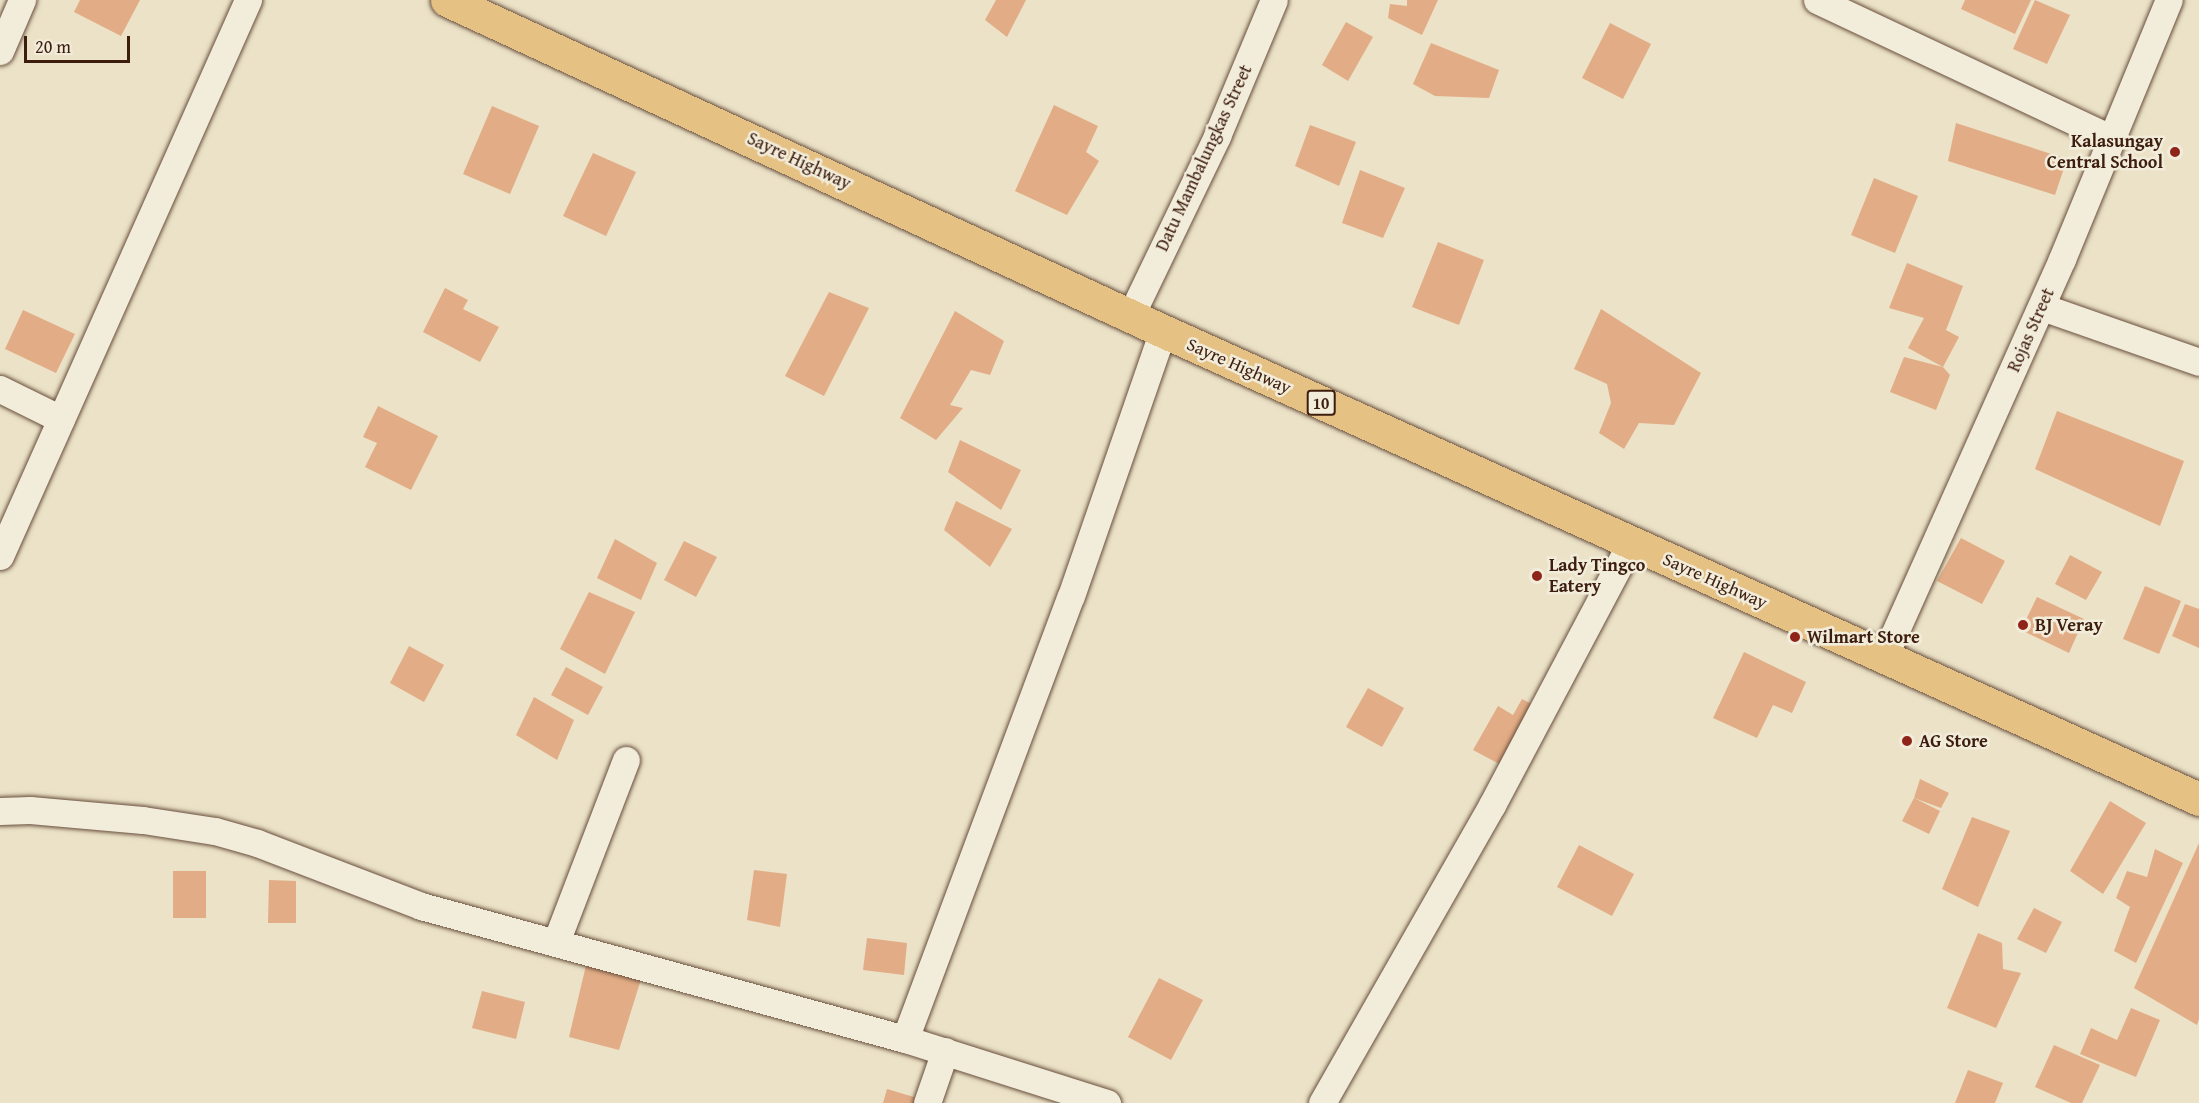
<!DOCTYPE html>
<style>
body{margin:0}
#map{position:relative;width:2199px;height:1103px;overflow:hidden;background:#ebe2c7;font-family:"Gentium Book Plus",serif}
div>[style]{position:absolute}
[style*='--x']{left:calc(var(--x)*1px);top:calc(var(--y)*1px);width:calc(var(--w)*1px);rotate:calc(var(--a)*1deg)}
.building>*{inset:0;background:#e2ad86}
.roads{filter:drop-shadow(0 0 2px #684e3c) drop-shadow(0 0 2px #684e3c)}
.street>*{height:27px;margin:-13.5px;padding:0 13.5px;transform-origin:13.5px;border-radius:13.5px;background:#f2ecdb}
.highway>*{height:33px;margin:-16.5px;padding:0 16.5px;transform-origin:16.5px;border-radius:16.5px;background:#e6c184}
.dots>*{width:16px;height:16px;translate:-50% -50%;box-sizing:border-box;border:3px solid #f2ecdb;border-radius:50%}
span{translate:-50% -50%;white-space:nowrap;text-align:center;line-height:1.15;-webkit-text-stroke:5px #f2ecdb;paint-order:stroke}
.shield-label span{padding:2px 4px;background:#f2ecdb;border:2px solid;border-radius:4px;-webkit-text-stroke-width:0}
.shield-label{font-size:16px;color:#3d1d0e;font-weight:700}
.poi-label{font-size:18px;color:#3d1d0e;font-weight:700}
.right{translate:-100% -50%;text-align:right}
.left{translate:0 -50%;text-align:left}
.street-label{font-size:18px;color:#3d1d0e}
.scale{position:absolute;left:24px;top:36px;width:106px;height:27px;box-sizing:border-box;border:3px solid #3d1d0e;border-top:0;padding-left:8px;font-size:18px;line-height:21px;white-space:nowrap;color:#3d1d0e;-webkit-text-stroke:4px #f2ecdb;paint-order:stroke}
</style>
<div id="map">
<div class="building">
<div style="clip-path:polygon(80px 0,140px 0,121px 36px,74px 12px)"></div>
<div style="clip-path:polygon(996px 0,1026px 0,1007px 37px,985px 20px)"></div>
<div style="clip-path:polygon(1407px 0,1438px 0,1422px 35px,1388px 18px,1390px 4px,1407px 6px)"></div>
<div style="clip-path:polygon(1965px 0,2031px 0,2015px 34px,1961px 9px)"></div>
<div style="clip-path:polygon(2035px 0,2070px 15px,2047px 64px,2013px 49px)"></div>
<div style="clip-path:polygon(1346px 22px,1373px 37px,1348px 81px,1322px 65px)"></div>
<div style="clip-path:polygon(1610px 23px,1651px 44px,1623px 99px,1582px 78px)"></div>
<div style="clip-path:polygon(1431px 43px,1499px 70px,1489px 98px,1435px 96px,1413px 84px)"></div>
<div style="clip-path:polygon(1054px 105px,1098px 126px,1086px 152px,1099px 161px,1067px 215px,1015px 191px)"></div>
<div style="clip-path:polygon(492px 106px,539px 126px,510px 194px,463px 174px)"></div>
<div style="clip-path:polygon(1956px 123px,2067px 159px,2055px 195px,1948px 161px)"></div>
<div style="clip-path:polygon(1310px 125px,1356px 142px,1339px 186px,1295px 166px)"></div>
<div style="clip-path:polygon(593px 153px,636px 172px,606px 236px,563px 216px)"></div>
<div style="clip-path:polygon(1360px 170px,1405px 188px,1383px 238px,1342px 223px)"></div>
<div style="clip-path:polygon(1874px 178px,1918px 196px,1895px 253px,1851px 235px)"></div>
<div style="clip-path:polygon(1438px 242px,1484px 260px,1459px 325px,1412px 307px)"></div>
<div style="clip-path:polygon(1907px 263px,1963px 286px,1946px 330px,1959px 337px,1943px 367px,1908px 348px,1924px 318px,1889px 308px)"></div>
<div style="clip-path:polygon(445px 288px,468px 300px,463px 309px,499px 327px,480px 362px,423px 332px)"></div>
<div style="clip-path:polygon(829px 292px,869px 308px,824px 396px,785px 376px)"></div>
<div style="clip-path:polygon(1601px 309px,1701px 373px,1674px 425px,1639px 423px,1624px 449px,1599px 433px,1611px 403px,1607px 384px,1574px 369px)"></div>
<div style="clip-path:polygon(23px 310px,75px 334px,56px 373px,5px 349px)"></div>
<div style="clip-path:polygon(955px 311px,1004px 341px,990px 375px,971px 370px,950px 405px,963px 408px,936px 440px,900px 418px)"></div>
<div style="clip-path:polygon(1904px 357px,1943px 367px,1950px 375px,1936px 410px,1890px 392px)"></div>
<div style="clip-path:polygon(378px 406px,438px 436px,411px 490px,365px 467px,377px 443px,363px 437px)"></div>
<div style="clip-path:polygon(2057px 411px,2184px 461px,2160px 526px,2035px 469px)"></div>
<div style="clip-path:polygon(960px 440px,1021px 470px,1001px 510px,948px 472px)"></div>
<div style="clip-path:polygon(956px 501px,1012px 529px,990px 567px,944px 530px)"></div>
<div style="clip-path:polygon(1961px 538px,2005px 561px,1982px 604px,1937px 581px)"></div>
<div style="clip-path:polygon(615px 539px,657px 563px,641px 600px,597px 578px)"></div>
<div style="clip-path:polygon(684px 541px,717px 557px,696px 597px,664px 580px)"></div>
<div style="clip-path:polygon(2070px 555px,2102px 572px,2086px 600px,2055px 584px)"></div>
<div style="clip-path:polygon(2145px 586px,2181px 601px,2159px 654px,2123px 639px)"></div>
<div style="clip-path:polygon(589px 592px,635px 612px,605px 674px,560px 649px)"></div>
<div style="clip-path:polygon(2037px 597px,2084px 619px,2069px 653px,2021px 630px)"></div>
<div style="clip-path:polygon(2185px 604px,2199px 609px,2199px 648px,2172px 636px)"></div>
<div style="clip-path:polygon(409px 646px,444px 665px,424px 702px,390px 683px)"></div>
<div style="clip-path:polygon(1744px 652px,1806px 682px,1792px 713px,1773px 705px,1757px 738px,1713px 718px)"></div>
<div style="clip-path:polygon(566px 667px,603px 687px,588px 715px,551px 695px)"></div>
<div style="clip-path:polygon(1368px 688px,1404px 708px,1382px 747px,1346px 727px)"></div>
<div style="clip-path:polygon(534px 697px,574px 720px,557px 760px,516px 735px)"></div>
<div style="clip-path:polygon(1522px 699px,1539px 708px,1505px 767px,1473px 750px,1498px 706px,1513px 715px)"></div>
<div style="clip-path:polygon(1920px 779px,1949px 793px,1941px 808px,1914px 798px)"></div>
<div style="clip-path:polygon(1914px 798px,1940px 811px,1929px 834px,1902px 821px)"></div>
<div style="clip-path:polygon(2110px 801px,2146px 823px,2103px 894px,2070px 871px)"></div>
<div style="clip-path:polygon(1972px 817px,2010px 831px,1978px 907px,1942px 889px)"></div>
<div style="clip-path:polygon(2199px 843px,2199px 1019px,2197px 1025px,2134px 988px)"></div>
<div style="clip-path:polygon(1579px 845px,1634px 874px,1612px 916px,1557px 887px)"></div>
<div style="clip-path:polygon(2155px 849px,2183px 863px,2136px 963px,2114px 951px,2130px 907px,2116px 898px,2127px 871px,2147px 877px)"></div>
<div style="clip-path:polygon(754px 870px,787px 874px,780px 927px,747px 920px)"></div>
<div style="clip-path:polygon(173px 871px,206px 871px,206px 918px,173px 918px)"></div>
<div style="clip-path:polygon(269px 880px,296px 881px,296px 923px,268px 923px)"></div>
<div style="clip-path:polygon(2034px 908px,2062px 922px,2046px 953px,2017px 939px)"></div>
<div style="clip-path:polygon(1978px 933px,2002px 943px,2003px 969px,2021px 973px,1996px 1028px,1947px 1008px)"></div>
<div style="clip-path:polygon(867px 938px,907px 943px,904px 975px,863px 970px)"></div>
<div style="clip-path:polygon(588px 957px,643px 973px,619px 1050px,569px 1037px)"></div>
<div style="clip-path:polygon(1159px 978px,1203px 1000px,1171px 1060px,1128px 1037px)"></div>
<div style="clip-path:polygon(482px 991px,525px 1002px,516px 1039px,472px 1028px)"></div>
<div style="clip-path:polygon(2131px 1008px,2160px 1020px,2136px 1077px,2080px 1054px,2091px 1028px,2117px 1040px)"></div>
<div style="clip-path:polygon(2054px 1045px,2100px 1065px,2082px 1103px,2071px 1103px,2035px 1087px)"></div>
<div style="clip-path:polygon(1968px 1070px,2003px 1083px,1995px 1103px,1955px 1103px)"></div>
<div style="clip-path:polygon(887px 1089px,924px 1100px,923px 1103px,883px 1103px)"></div>
</div>
<div class="roads">
<div class="street">
<div style="--x:1817;--y:0;--w:324;--a:25.2"></div>
<div style="--x:0;--y:51;--w:56;--a:-66.7"></div>
<div style="--x:2042;--y:307;--w:166;--a:19.3"></div>
<div style="--x:1131;--y:315;--w:199;--a:-64.3"></div>
<div style="--x:1217;--y:136;--w:147;--a:-67.3"></div>
<div style="--x:0;--y:389;--w:68;--a:26.2"></div>
<div style="--x:0;--y:556;--w:609;--a:-65.96"></div>
<div style="--x:1884;--y:657;--w:436;--a:-65.9"></div>
<div style="--x:2062;--y:259;--w:280;--a:-67.6"></div>
<div style="--x:0;--y:811;--w:30;--a:-2"></div>
<div style="--x:30;--y:810;--w:113;--a:5.1"></div>
<div style="--x:143;--y:820;--w:73;--a:8.7"></div>
<div style="--x:215;--y:831;--w:44;--a:15.9"></div>
<div style="--x:257;--y:843;--w:176;--a:21"></div>
<div style="--x:421;--y:906;--w:502;--a:15.37"></div>
<div style="--x:905;--y:1039;--w:212;--a:17.6"></div>
<div style="--x:556;--y:942;--w:195;--a:-69"></div>
<div style="--x:905;--y:1039;--w:473;--a:-69.5"></div>
<div style="--x:1071;--y:596;--w:281;--a:-70.9"></div>
<div style="--x:927;--y:1103;--w:55;--a:-70.9"></div>
<div style="--x:1322;--y:1103;--w:343;--a:-60.3"></div>
<div style="--x:1492;--y:805;--w:297;--a:-62.1"></div>
</div>
<div class="highway">
<div style="--x:447;--y:0;--w:789;--a:24.81"></div>
<div style="--x:1163;--y:331;--w:1137;--a:24.31"></div>
</div>
</div>
<div class="dots">
<div style="left:2175px;top:152px;background:#8f2418"></div>
<div style="left:1537px;top:576px;background:#8f2418"></div>
<div style="left:2023px;top:625px;background:#8f2418"></div>
<div style="left:1795px;top:637px;background:#8f2418"></div>
<div style="left:1907px;top:741px;background:#8f2418"></div>
</div>
<div class="shield-label">
<span style="left:1321px;top:403px">10</span>
</div>
<div class="poi-label">
<span class="right" style="left:2163px;top:152px">Kalasungay<br>Central School</span>
<span class="left" style="left:1549px;top:576px">Lady Tingco<br>Eatery</span>
<span class="left" style="left:2035px;top:625px">BJ Veray</span>
<span class="left" style="left:1807px;top:637px">Wilmart Store</span>
<span class="left" style="left:1919px;top:741px">AG Store</span>
</div>
<div class="street-label">
<span style="left:1204px;top:158px;rotate:-65deg">Datu Mambalungkas Street</span>
<span style="left:799px;top:161px;rotate:25deg">Sayre Highway</span>
<span style="left:2031px;top:330px;rotate:-66deg">Rojas Street</span>
<span style="left:1239px;top:366px;rotate:24deg">Sayre Highway</span>
<span style="left:1715px;top:581px;rotate:24deg">Sayre Highway</span>
</div>
<div class="scale">20 m</div>
</div>
